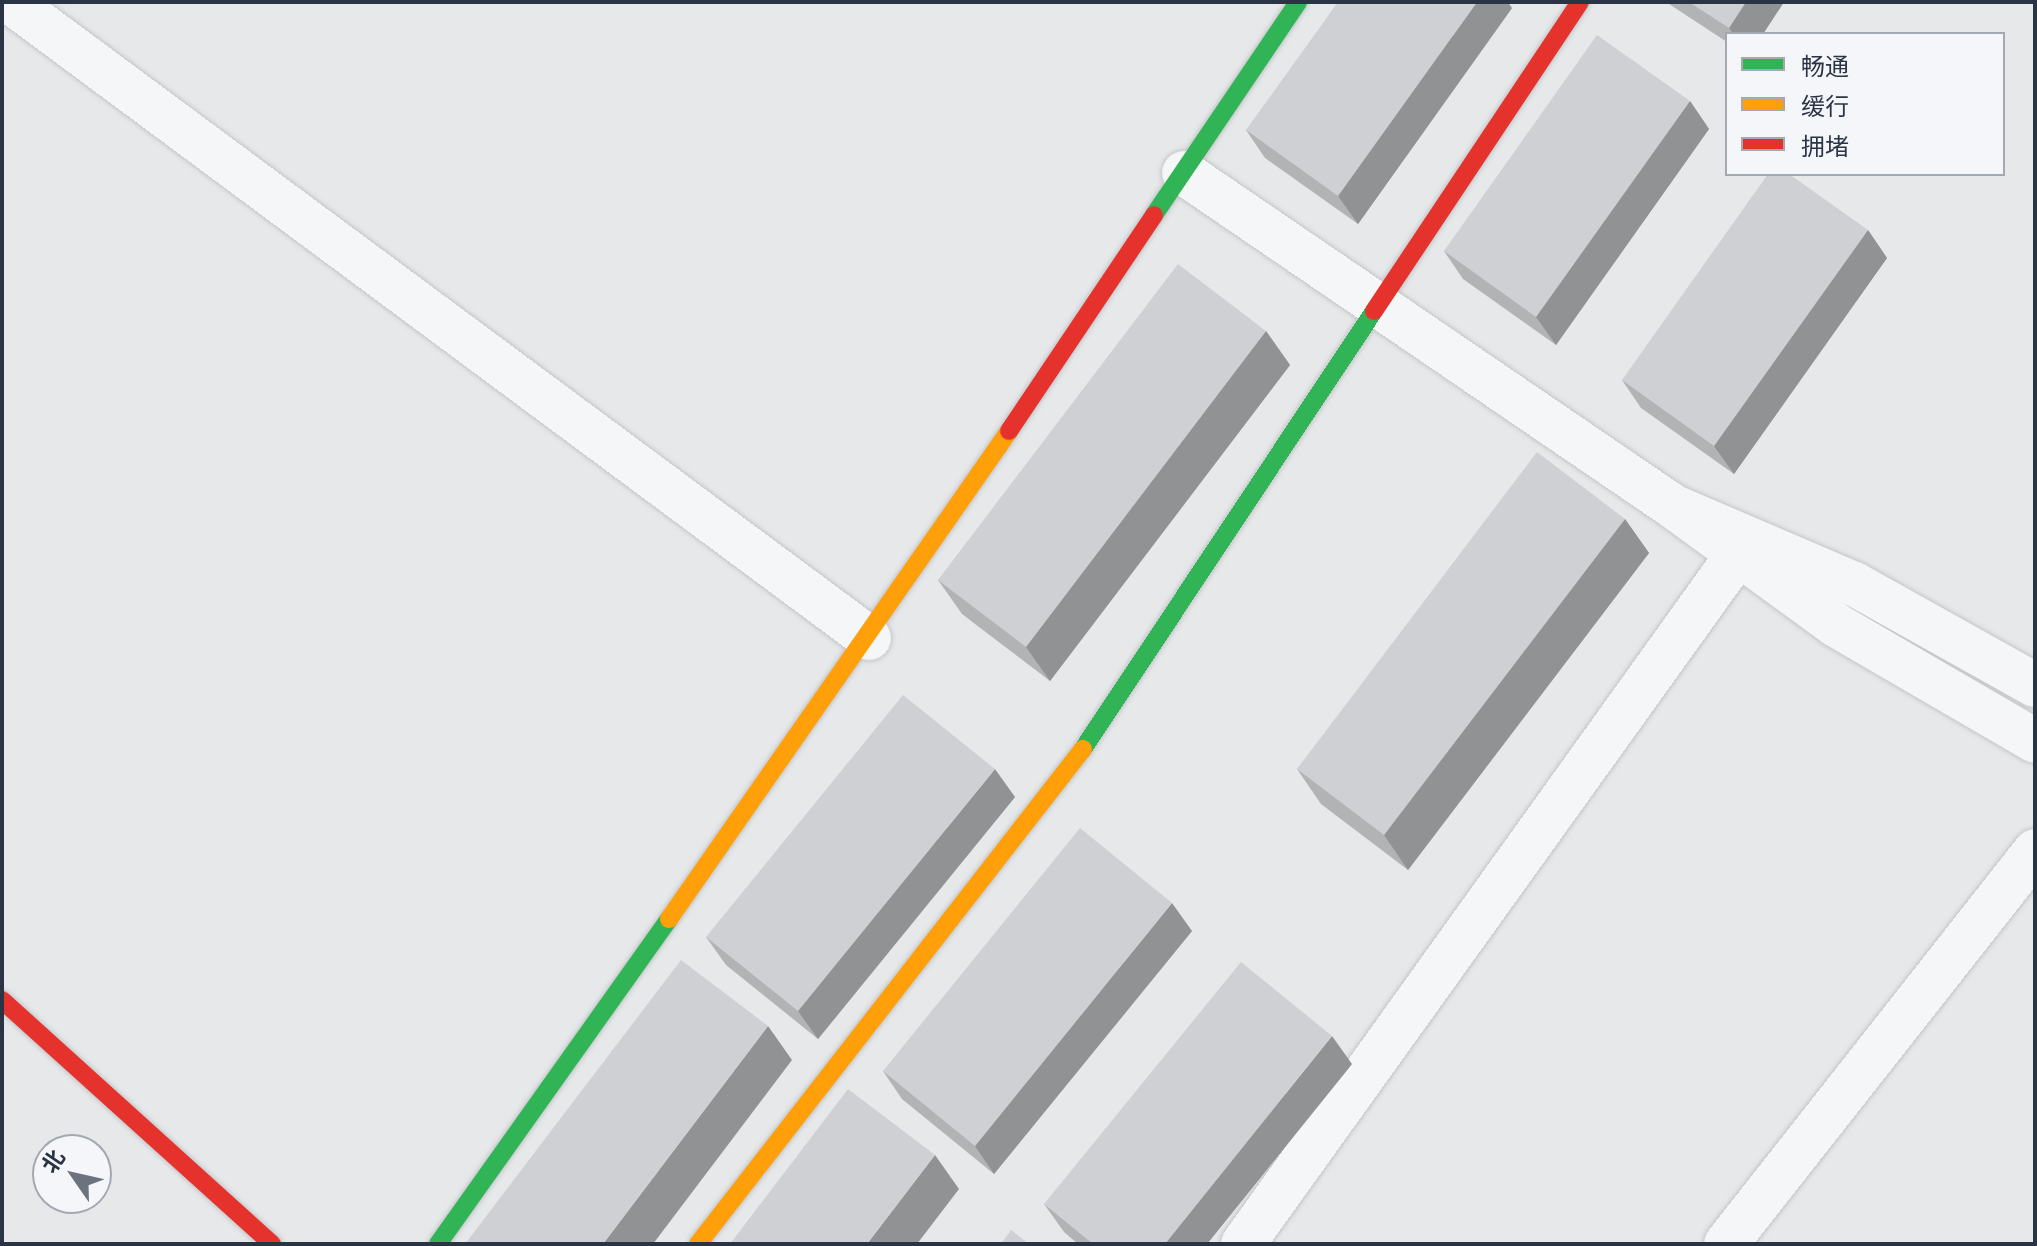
<!DOCTYPE html>
<meta charset="utf-8">
<style>
body{margin:0}
#map{position:relative;width:2037px;height:1246px;overflow:hidden;background:#e6e8ea;font-family:"Roboto Condensed","Noto Sans SC",sans-serif}
div>[style]{position:absolute}
[style*='--x']{left:calc(var(--x)*1px);top:calc(var(--y)*1px);width:calc(var(--w)*1px);rotate:calc(var(--a)*1deg)}
.roads{filter:drop-shadow(0 0 2px #c4c6c8) drop-shadow(0 0 2px #c4c6c8)}
.street>*{height:44px;margin:-22px;padding:0 22px;transform-origin:22px;border-radius:22px;background:#f5f6f7}
.fast>*{height:18px;margin:-9px;padding:0 9px;transform-origin:9px;border-radius:9px;background:#30b455}
.slow>*{height:18px;margin:-9px;padding:0 9px;transform-origin:9px;border-radius:9px;background:#ff9f0a}
.jam>*{height:18px;margin:-9px;padding:0 9px;transform-origin:9px;border-radius:9px;background:#e5322d}
.wall>*{inset:0;background:#b1b3b5}
.shaded-wall>*{inset:0;background:#909294}
.building>*{inset:0;background:#ced0d3}
span{translate:-50% -50%;white-space:nowrap;text-align:center;line-height:1.15;-webkit-text-stroke:7px #f4f6f9;paint-order:stroke}
.frame{position:absolute;inset:0;border:4px solid #2b3445;pointer-events:none}
.legend{position:absolute;left:1725px;top:32px;width:280px;height:144px;box-sizing:border-box;background:#f4f6f9;border:2px solid #a4a8b1;margin:0;padding:10px 14px;list-style:none;font-size:24px;color:#2b3445}
.legend li{display:flex;align-items:center;gap:16px;height:40px}
.legend b{width:40px;border:2px solid #a4a8b1}
.north{position:absolute;left:32px;top:1134px;width:80px;height:80px;box-sizing:border-box;background:#f4f6f9;border:2px solid #a4a8b1;border-radius:50%;rotate:304deg;font-size:22px;font-weight:700;line-height:32px;text-align:center;color:#2b3445}
.north::after{content:'';display:block;margin:auto;width:28px;height:36px;background:#6c737f;clip-path:polygon(50% 0,100% 100%,50% 72%,0 100%)}
</style>
<div id="map">
<div class="roads">
<div class="street">
<div style="--x:11;--y:2;--w:1068;--a:36.55"></div>
<div style="--x:1184;--y:173;--w:593;--a:34.28"></div>
<div style="--x:2035;--y:685;--w:207;--a:-150.8"></div>
<div style="--x:1854;--y:584;--w:196;--a:-156.8"></div>
<div style="--x:1674;--y:507;--w:200;--a:36.1"></div>
<div style="--x:1836;--y:625;--w:230;--a:30.2"></div>
<div style="--x:1243;--y:1244;--w:849;--a:-54.34"></div>
<div style="--x:1726;--y:1244;--w:500;--a:-51.8"></div>
</div>
<div class="fast">
<div style="--x:1154;--y:215;--w:257;--a:-55.9"></div>
<div style="--x:1083;--y:749;--w:526;--a:-56.4"></div>
<div style="--x:438;--y:1244;--w:399;--a:-54.6"></div>
</div>
<div class="slow">
<div style="--x:669;--y:919;--w:595;--a:-55.13"></div>
<div style="--x:698;--y:1244;--w:627;--a:-52.13"></div>
</div>
<div class="jam">
<div style="--x:1374;--y:311;--w:371;--a:-56.3"></div>
<div style="--x:1009;--y:431;--w:260;--a:-56.1"></div>
<div style="--x:2;--y:1000;--w:364;--a:42.1"></div>
</div>
</div>
<div class="wall">
<div style="clip-path:polygon(1666px 2px,1784px 2px,1763px 34px,1727px 34px,1727px 42px)"></div>
<div style="clip-path:polygon(1512px 8px,1358px 224px,1265px 158px,1246px 130px)"></div>
<div style="clip-path:polygon(1690px 101px,1709px 129px,1556px 345px,1463px 279px,1444px 251px)"></div>
<div style="clip-path:polygon(1868px 230px,1887px 258px,1734px 474px,1641px 408px,1622px 380px)"></div>
<div style="clip-path:polygon(1266px 331px,1290px 365px,1050px 681px,962px 614px,938px 580px)"></div>
<div style="clip-path:polygon(1625px 519px,1649px 553px,1408px 870px,1321px 804px,1297px 769px)"></div>
<div style="clip-path:polygon(1015px 797px,818px 1039px,726px 965px,706px 937px)"></div>
<div style="clip-path:polygon(1192px 931px,994px 1174px,902px 1099px,883px 1071px)"></div>
<div style="clip-path:polygon(1352px 1064px,1207px 1244px,1078px 1244px,1064px 1232px,1044px 1204px)"></div>
</div>
<div class="shaded-wall">
<div style="clip-path:polygon(1477px 2px,1508px 2px,1512px 8px,1358px 224px,1338px 196px)"></div>
<div style="clip-path:polygon(1746px 2px,1784px 2px,1763px 34px,1733px 34px,1729px 28px)"></div>
<div style="clip-path:polygon(1690px 101px,1709px 129px,1556px 345px,1536px 317px)"></div>
<div style="clip-path:polygon(1868px 230px,1887px 258px,1734px 474px,1714px 446px)"></div>
<div style="clip-path:polygon(1266px 331px,1290px 365px,1050px 681px,1026px 647px)"></div>
<div style="clip-path:polygon(1625px 519px,1649px 553px,1408px 870px,1384px 835px)"></div>
<div style="clip-path:polygon(995px 769px,1015px 797px,818px 1039px,798px 1011px)"></div>
<div style="clip-path:polygon(1172px 903px,1192px 931px,994px 1174px,975px 1146px)"></div>
<div style="clip-path:polygon(768px 1026px,792px 1060px,653px 1244px,603px 1244px)"></div>
<div style="clip-path:polygon(1332px 1036px,1352px 1064px,1207px 1244px,1165px 1244px)"></div>
<div style="clip-path:polygon(935px 1155px,959px 1189px,917px 1244px,867px 1244px)"></div>
</div>
<div class="building">
<div style="clip-path:polygon(1338px 2px,1477px 2px,1338px 196px,1246px 130px)"></div>
<div style="clip-path:polygon(1689px 2px,1746px 2px,1729px 28px)"></div>
<div style="clip-path:polygon(1597px 35px,1690px 101px,1536px 317px,1444px 251px)"></div>
<div style="clip-path:polygon(1768px 174px,1789px 174px,1868px 230px,1714px 446px,1622px 380px)"></div>
<div style="clip-path:polygon(1178px 264px,1266px 331px,1026px 647px,938px 580px)"></div>
<div style="clip-path:polygon(1537px 452px,1625px 519px,1384px 835px,1297px 769px)"></div>
<div style="clip-path:polygon(903px 695px,995px 769px,798px 1011px,706px 937px)"></div>
<div style="clip-path:polygon(1080px 828px,1172px 903px,975px 1146px,883px 1071px)"></div>
<div style="clip-path:polygon(681px 960px,768px 1026px,603px 1244px,465px 1244px)"></div>
<div style="clip-path:polygon(1241px 962px,1332px 1036px,1165px 1244px,1093px 1244px,1044px 1204px)"></div>
<div style="clip-path:polygon(848px 1089px,935px 1155px,867px 1244px,730px 1244px)"></div>
<div style="clip-path:polygon(1011px 1230px,1029px 1244px,1001px 1244px)"></div>
</div>
<div class="frame"></div>
<ul class="legend">
<li><b style="height:10px;background:#30b455"></b>畅通</li>
<li><b style="height:10px;background:#ff9f0a"></b>缓行</li>
<li><b style="height:10px;background:#e5322d"></b>拥堵</li>
</ul>
<div class="north">北</div>
</div>
